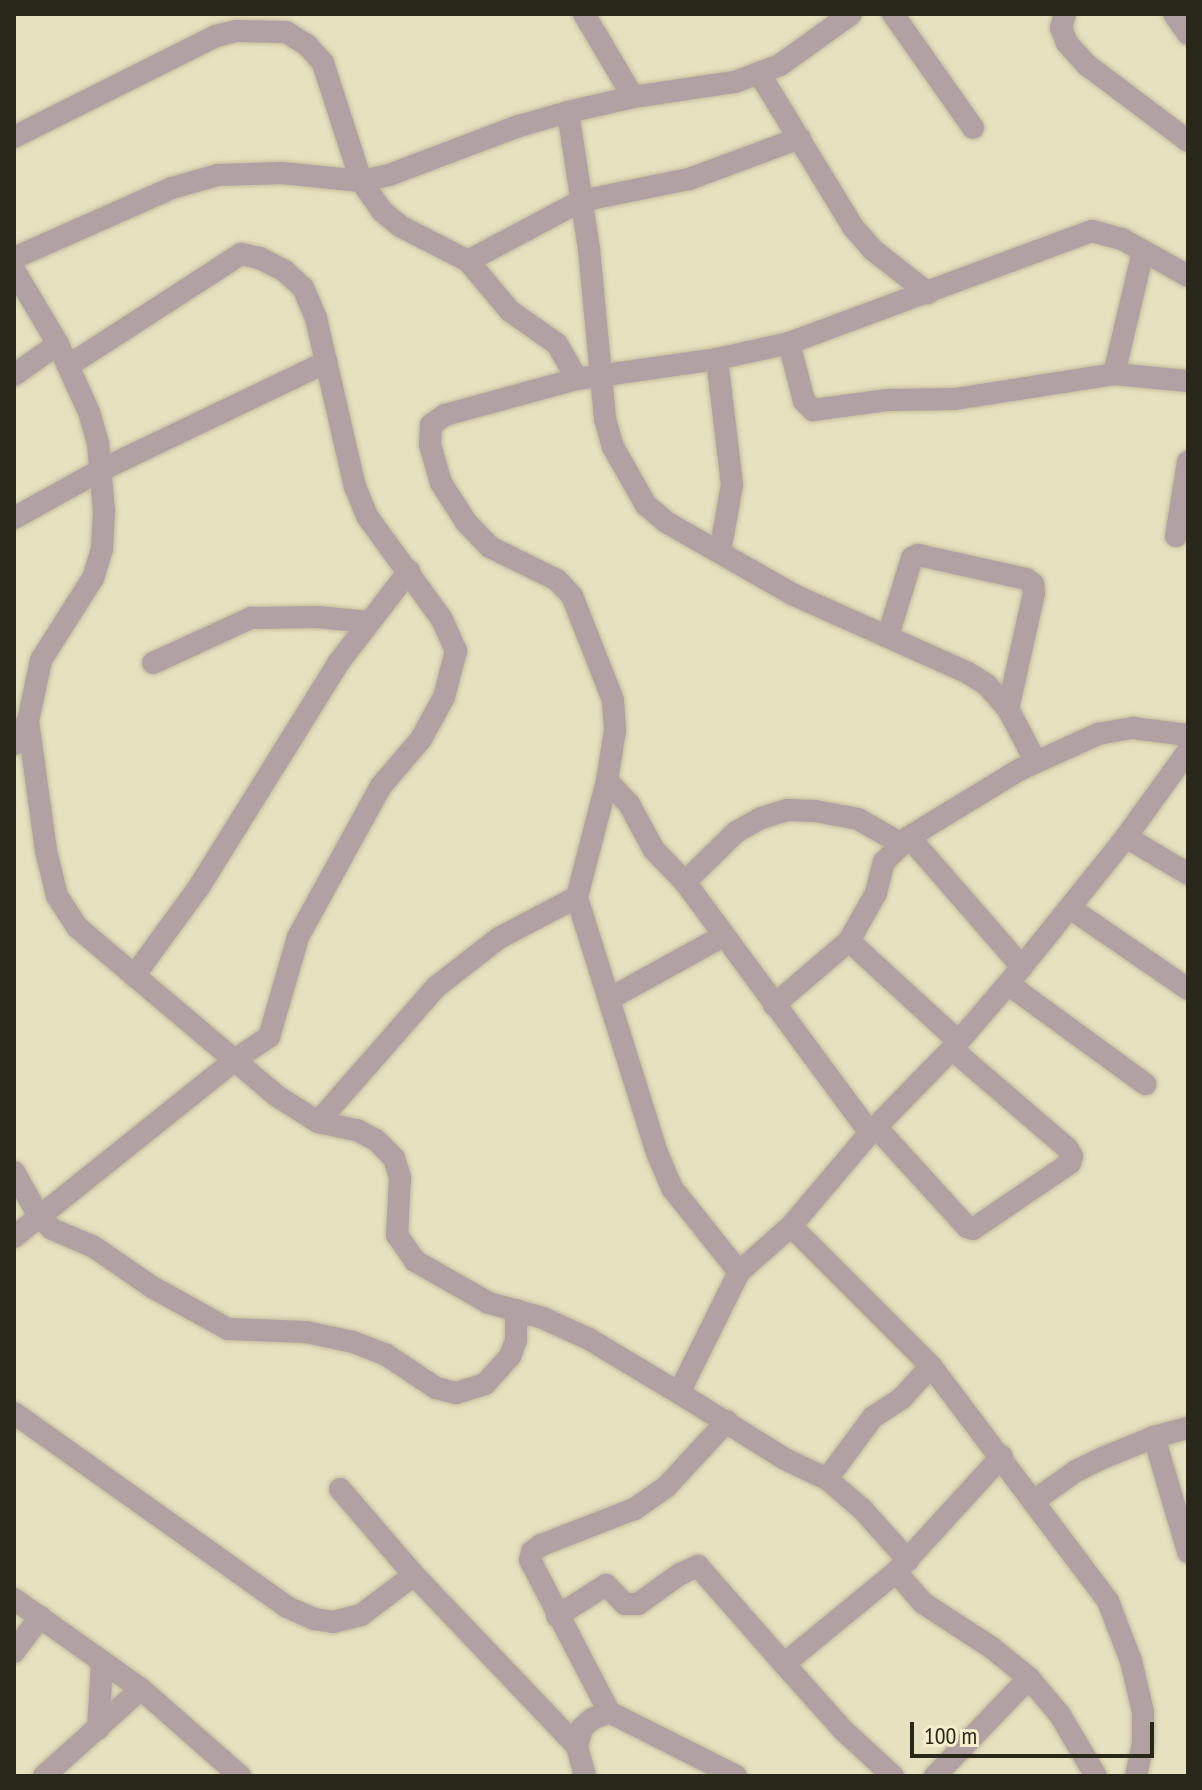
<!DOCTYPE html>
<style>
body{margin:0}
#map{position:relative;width:1202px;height:1790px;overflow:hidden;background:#e7e1bf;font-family:"PT Sans Narrow",sans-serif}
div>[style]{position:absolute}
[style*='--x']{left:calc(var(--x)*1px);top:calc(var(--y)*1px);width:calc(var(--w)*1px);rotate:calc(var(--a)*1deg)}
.roads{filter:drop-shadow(0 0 2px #c1bc9e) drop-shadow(0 0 2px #c1bc9e)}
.minor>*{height:22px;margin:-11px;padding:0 11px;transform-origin:11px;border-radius:11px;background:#b2a1a2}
span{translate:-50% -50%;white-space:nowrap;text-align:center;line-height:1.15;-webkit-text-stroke:6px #f5eecc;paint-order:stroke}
.frame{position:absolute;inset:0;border:16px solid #29271a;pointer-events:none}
.scale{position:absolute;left:910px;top:1722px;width:244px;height:36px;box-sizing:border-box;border:4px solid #29271a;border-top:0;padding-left:10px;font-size:24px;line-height:28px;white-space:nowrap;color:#29271a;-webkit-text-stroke:6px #f5eecc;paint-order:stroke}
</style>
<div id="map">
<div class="roads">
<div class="minor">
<div style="--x:584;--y:14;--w:96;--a:59.4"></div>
<div style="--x:893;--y:14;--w:139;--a:54.9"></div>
<div style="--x:1065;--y:14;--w:15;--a:106"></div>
<div style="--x:1061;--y:28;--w:16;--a:68"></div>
<div style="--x:1067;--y:43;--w:30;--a:48"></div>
<div style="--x:1087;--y:65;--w:126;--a:37"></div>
<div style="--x:1174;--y:14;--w:24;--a:55"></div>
<div style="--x:759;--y:73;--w:180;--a:58.6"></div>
<div style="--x:853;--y:227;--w:30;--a:49"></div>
<div style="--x:873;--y:250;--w:70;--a:38"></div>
<div style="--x:568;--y:112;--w:139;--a:81.3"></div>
<div style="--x:589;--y:249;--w:171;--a:84.6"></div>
<div style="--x:605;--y:419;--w:29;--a:74"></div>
<div style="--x:613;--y:447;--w:67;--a:60.4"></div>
<div style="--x:646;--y:505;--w:26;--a:40"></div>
<div style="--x:666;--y:522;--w:147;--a:29.7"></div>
<div style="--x:794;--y:595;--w:191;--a:24.1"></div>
<div style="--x:968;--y:673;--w:22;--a:32"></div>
<div style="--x:987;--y:685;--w:32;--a:49"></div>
<div style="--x:1008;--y:709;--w:60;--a:62.2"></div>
<div style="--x:14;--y:137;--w:226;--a:-26.6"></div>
<div style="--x:216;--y:36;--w:21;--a:-14"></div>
<div style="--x:236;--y:31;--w:50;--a:1.1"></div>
<div style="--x:286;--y:32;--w:25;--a:32"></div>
<div style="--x:307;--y:45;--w:24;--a:48"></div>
<div style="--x:323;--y:63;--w:124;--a:72.1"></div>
<div style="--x:361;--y:181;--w:37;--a:55"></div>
<div style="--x:382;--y:211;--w:23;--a:40"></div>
<div style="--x:400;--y:226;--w:76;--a:27.2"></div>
<div style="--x:468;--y:261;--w:128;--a:-28"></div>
<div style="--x:581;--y:201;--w:110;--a:-11.5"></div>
<div style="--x:689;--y:179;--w:118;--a:-20.3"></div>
<div style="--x:14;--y:258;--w:173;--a:-23.9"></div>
<div style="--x:172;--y:188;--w:48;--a:-15.8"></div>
<div style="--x:218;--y:175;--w:64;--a:-1.8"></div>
<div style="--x:282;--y:173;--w:79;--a:5.8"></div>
<div style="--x:361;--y:181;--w:29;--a:-12"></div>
<div style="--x:389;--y:175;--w:139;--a:-20.7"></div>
<div style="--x:519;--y:126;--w:51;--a:-15.9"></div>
<div style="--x:568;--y:112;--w:67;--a:-13"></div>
<div style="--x:633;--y:97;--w:103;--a:-8.4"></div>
<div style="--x:735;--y:82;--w:48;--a:-20.7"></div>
<div style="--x:780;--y:65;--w:87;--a:-35.7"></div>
<div style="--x:468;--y:261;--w:65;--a:50"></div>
<div style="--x:510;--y:311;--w:57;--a:35.1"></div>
<div style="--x:557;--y:344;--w:40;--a:60.3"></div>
<div style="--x:14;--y:270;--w:86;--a:59.3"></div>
<div style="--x:58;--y:344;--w:75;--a:65.5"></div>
<div style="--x:89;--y:412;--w:32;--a:74"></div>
<div style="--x:98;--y:443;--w:68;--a:85"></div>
<div style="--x:104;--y:511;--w:38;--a:93"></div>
<div style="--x:102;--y:549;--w:30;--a:107"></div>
<div style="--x:93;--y:578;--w:97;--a:122.4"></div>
<div style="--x:41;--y:660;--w:62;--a:102"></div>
<div style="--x:28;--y:721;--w:27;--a:121"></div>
<div style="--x:789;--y:343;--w:60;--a:75.5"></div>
<div style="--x:804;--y:401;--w:13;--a:45"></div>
<div style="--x:813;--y:410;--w:76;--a:-7.6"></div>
<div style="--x:888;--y:400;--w:67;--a:-0.9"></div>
<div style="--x:955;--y:399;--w:161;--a:-8.9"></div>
<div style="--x:1114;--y:374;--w:74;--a:5.4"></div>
<div style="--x:717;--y:359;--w:127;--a:83.2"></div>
<div style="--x:732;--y:485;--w:68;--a:100.2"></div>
<div style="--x:1114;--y:374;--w:126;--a:-76.7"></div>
<div style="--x:14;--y:375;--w:54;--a:-35.2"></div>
<div style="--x:14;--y:518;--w:99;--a:-28.9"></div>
<div style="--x:101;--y:470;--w:250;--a:-25.6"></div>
<div style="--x:1176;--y:536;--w:75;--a:-80.8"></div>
<div style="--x:888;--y:636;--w:82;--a:-72.9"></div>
<div style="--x:912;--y:558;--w:7;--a:-27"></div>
<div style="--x:918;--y:555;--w:111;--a:12.5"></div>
<div style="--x:1026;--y:579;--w:9;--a:36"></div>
<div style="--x:1033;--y:584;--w:9;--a:84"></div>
<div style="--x:1034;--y:593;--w:119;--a:102.6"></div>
<div style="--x:153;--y:663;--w:108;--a:-24.7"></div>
<div style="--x:251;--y:618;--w:67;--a:-0.9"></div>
<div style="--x:318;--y:617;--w:50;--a:5.7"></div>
<div style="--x:28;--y:721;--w:131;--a:82.1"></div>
<div style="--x:46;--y:851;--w:46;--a:76.3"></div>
<div style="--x:57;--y:896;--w:37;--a:57"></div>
<div style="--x:77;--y:927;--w:262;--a:40.2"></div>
<div style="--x:277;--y:1096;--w:49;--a:32.4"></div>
<div style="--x:318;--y:1122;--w:40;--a:12"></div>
<div style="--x:357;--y:1130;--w:21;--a:28"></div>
<div style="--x:376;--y:1140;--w:25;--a:45"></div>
<div style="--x:394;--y:1158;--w:21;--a:73"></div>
<div style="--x:400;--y:1178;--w:57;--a:93"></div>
<div style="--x:397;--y:1235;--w:32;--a:55"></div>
<div style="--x:415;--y:1261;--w:85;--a:29.6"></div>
<div style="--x:489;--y:1303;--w:56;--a:15.5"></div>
<div style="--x:543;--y:1318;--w:51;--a:24.5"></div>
<div style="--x:589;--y:1339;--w:105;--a:31"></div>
<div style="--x:607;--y:781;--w:32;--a:46"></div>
<div style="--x:629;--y:804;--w:52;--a:61.5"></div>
<div style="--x:654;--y:850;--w:45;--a:45.9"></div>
<div style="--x:685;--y:882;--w:312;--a:53.6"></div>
<div style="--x:909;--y:837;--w:172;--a:49"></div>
<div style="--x:1126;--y:837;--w:72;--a:30.8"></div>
<div style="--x:685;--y:882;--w:71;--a:-44.4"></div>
<div style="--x:736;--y:832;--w:29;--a:-29"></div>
<div style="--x:761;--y:818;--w:27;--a:-17"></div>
<div style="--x:787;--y:810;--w:28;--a:2"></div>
<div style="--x:815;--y:811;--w:44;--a:10.5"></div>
<div style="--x:858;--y:819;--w:48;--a:29.7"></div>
<div style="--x:1070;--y:908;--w:143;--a:34.5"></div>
<div style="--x:849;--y:941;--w:148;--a:42.5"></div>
<div style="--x:134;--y:976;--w:110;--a:-53.9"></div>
<div style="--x:199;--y:887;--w:265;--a:-58.1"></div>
<div style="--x:339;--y:662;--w:115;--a:-52.4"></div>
<div style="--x:1008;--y:984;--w:170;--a:36.1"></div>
<div style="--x:609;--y:999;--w:130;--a:-28.9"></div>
<div style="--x:774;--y:1005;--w:99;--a:-40.5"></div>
<div style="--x:849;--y:941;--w:55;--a:-60.6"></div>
<div style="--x:876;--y:893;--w:32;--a:-76"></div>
<div style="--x:884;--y:862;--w:35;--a:-45"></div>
<div style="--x:909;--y:837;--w:131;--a:-31.3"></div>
<div style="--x:1021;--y:769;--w:85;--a:-24.4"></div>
<div style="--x:1098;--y:734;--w:36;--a:-10"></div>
<div style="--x:1133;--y:728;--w:55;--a:7.3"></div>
<div style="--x:318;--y:1122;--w:179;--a:-48.8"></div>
<div style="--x:436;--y:987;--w:80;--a:-37.9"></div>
<div style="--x:499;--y:938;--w:88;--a:-27.7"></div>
<div style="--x:876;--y:1127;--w:135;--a:47.7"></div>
<div style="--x:967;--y:1227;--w:6;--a:18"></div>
<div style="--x:973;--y:1229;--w:117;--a:-34.2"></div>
<div style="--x:1070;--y:1163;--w:7;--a:-74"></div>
<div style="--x:1072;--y:1156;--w:9;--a:-122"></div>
<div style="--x:1067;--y:1148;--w:152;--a:-139.3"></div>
<div style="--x:14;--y:1172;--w:51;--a:60.4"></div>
<div style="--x:39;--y:1216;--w:18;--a:45"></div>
<div style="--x:52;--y:1229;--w:46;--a:23.2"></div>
<div style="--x:94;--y:1247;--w:70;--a:34.6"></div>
<div style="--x:152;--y:1287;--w:87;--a:28.9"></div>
<div style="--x:228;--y:1329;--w:78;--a:2.2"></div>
<div style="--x:306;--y:1332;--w:48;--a:12"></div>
<div style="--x:353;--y:1342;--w:34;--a:21"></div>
<div style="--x:385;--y:1354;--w:61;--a:33.7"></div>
<div style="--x:436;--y:1388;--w:21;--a:14"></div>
<div style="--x:456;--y:1393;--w:30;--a:-17"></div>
<div style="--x:485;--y:1384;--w:38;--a:-48"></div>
<div style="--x:510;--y:1356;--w:17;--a:-69"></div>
<div style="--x:516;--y:1340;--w:30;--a:-90"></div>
<div style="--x:791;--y:1226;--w:69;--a:138.5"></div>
<div style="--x:739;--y:1272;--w:135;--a:116.4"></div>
<div style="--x:679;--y:1393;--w:125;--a:31.9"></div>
<div style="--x:785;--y:1459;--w:47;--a:25.5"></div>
<div style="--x:827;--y:1479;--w:46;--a:40.6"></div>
<div style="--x:862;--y:1509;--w:69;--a:48"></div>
<div style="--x:14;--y:1237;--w:285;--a:-38.7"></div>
<div style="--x:236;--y:1059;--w:40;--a:-34"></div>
<div style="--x:269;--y:1037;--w:104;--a:-73.8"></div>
<div style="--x:298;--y:937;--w:172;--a:-61.2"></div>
<div style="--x:381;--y:786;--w:62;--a:-49.6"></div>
<div style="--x:421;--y:739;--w:48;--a:-61.3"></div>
<div style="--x:444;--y:697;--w:48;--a:-75.4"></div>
<div style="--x:456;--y:651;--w:36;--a:-114"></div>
<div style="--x:441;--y:618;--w:126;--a:-126"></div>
<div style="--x:367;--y:516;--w:31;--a:-112"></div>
<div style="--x:355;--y:487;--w:173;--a:-103"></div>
<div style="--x:316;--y:318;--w:33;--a:-113"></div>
<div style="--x:303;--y:288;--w:25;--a:-137"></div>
<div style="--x:285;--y:271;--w:29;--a:-153"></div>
<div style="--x:259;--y:258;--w:18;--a:-167"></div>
<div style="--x:241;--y:254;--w:206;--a:147.1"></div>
<div style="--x:739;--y:1272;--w:107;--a:-128.6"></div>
<div style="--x:672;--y:1188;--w:38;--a:-113"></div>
<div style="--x:657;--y:1153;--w:268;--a:-107.4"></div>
<div style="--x:577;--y:897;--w:120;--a:-75.5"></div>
<div style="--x:607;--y:781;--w:52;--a:-81.1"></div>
<div style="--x:615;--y:730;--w:30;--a:-94"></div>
<div style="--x:613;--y:700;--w:112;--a:-111.5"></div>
<div style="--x:572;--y:596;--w:22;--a:-133"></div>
<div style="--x:557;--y:580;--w:75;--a:-153.8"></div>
<div style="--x:490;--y:547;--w:35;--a:-134"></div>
<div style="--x:466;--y:522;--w:46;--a:-122.7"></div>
<div style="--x:441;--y:483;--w:40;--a:-106"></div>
<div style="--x:430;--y:445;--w:20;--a:-87"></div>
<div style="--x:431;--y:425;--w:17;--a:-36"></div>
<div style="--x:445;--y:415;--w:137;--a:-15.3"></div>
<div style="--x:577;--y:379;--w:141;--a:-8.1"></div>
<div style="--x:717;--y:359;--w:74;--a:-12.5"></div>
<div style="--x:789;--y:343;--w:323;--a:-20.3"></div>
<div style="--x:1092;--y:231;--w:31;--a:15"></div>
<div style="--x:1122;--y:239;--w:76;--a:29.3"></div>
<div style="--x:14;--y:1413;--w:335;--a:35.4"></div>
<div style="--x:287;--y:1607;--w:30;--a:24"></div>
<div style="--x:314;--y:1619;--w:19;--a:9"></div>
<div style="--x:333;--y:1622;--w:29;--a:-14"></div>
<div style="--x:361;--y:1615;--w:66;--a:-37"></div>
<div style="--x:727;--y:1421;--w:90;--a:132.7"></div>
<div style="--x:666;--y:1487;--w:39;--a:145"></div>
<div style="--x:634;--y:1509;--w:100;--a:158.8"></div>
<div style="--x:541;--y:1545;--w:11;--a:142"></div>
<div style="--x:532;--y:1552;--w:8;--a:104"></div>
<div style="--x:530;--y:1560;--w:171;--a:62.5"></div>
<div style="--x:609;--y:1712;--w:142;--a:26.7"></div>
<div style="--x:1154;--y:1437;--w:120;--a:73.5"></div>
<div style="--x:827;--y:1479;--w:77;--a:-53.4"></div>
<div style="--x:873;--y:1417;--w:35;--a:-33"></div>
<div style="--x:902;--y:1398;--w:43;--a:-47.8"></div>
<div style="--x:340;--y:1489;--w:113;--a:49.3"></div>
<div style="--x:414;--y:1575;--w:236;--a:46.4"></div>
<div style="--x:1035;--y:1500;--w:50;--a:-35.3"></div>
<div style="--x:1076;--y:1471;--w:32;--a:-26"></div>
<div style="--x:1105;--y:1457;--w:53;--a:-22.2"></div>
<div style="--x:1154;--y:1437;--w:35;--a:-15"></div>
<div style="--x:896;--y:1572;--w:41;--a:48.9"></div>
<div style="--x:923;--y:1603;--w:82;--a:33.1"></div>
<div style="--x:992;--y:1648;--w:48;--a:39"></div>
<div style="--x:1029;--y:1678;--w:48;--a:50"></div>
<div style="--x:1060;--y:1715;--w:71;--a:59.5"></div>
<div style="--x:14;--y:1599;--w:156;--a:35.3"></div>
<div style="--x:141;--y:1689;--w:132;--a:41.3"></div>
<div style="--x:557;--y:1616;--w:58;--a:-32.3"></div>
<div style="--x:606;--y:1585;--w:27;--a:45"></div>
<div style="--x:625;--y:1604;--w:13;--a:0"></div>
<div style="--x:638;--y:1604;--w:52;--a:-35.5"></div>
<div style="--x:680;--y:1574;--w:20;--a:-24"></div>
<div style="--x:698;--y:1566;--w:130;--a:48.7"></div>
<div style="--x:14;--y:1652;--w:44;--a:-53.4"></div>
<div style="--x:98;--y:1729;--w:66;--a:-86.5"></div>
<div style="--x:44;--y:1776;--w:130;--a:-41.9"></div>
<div style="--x:585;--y:1776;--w:31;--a:-105"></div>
<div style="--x:577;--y:1746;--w:19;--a:-74"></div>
<div style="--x:582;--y:1728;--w:13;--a:-42"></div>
<div style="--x:592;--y:1719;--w:18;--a:-22"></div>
<div style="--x:893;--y:1776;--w:67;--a:-137.4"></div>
<div style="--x:844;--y:1731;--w:90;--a:-131.8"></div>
<div style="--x:784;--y:1664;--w:145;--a:-39.4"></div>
<div style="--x:896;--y:1572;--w:157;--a:-47.6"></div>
<div style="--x:935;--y:1776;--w:136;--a:-46.2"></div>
<div style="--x:1136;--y:1776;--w:33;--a:-78"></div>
<div style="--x:1143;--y:1744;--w:32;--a:-90"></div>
<div style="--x:1143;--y:1712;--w:52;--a:-103.2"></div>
<div style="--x:1131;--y:1661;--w:64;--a:-111"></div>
<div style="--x:1108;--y:1601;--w:294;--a:-127"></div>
<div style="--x:931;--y:1366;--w:198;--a:-135"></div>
<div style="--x:791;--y:1226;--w:122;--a:-49.7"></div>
<div style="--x:870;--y:1133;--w:117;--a:-45.7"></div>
<div style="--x:952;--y:1049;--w:86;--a:-49.3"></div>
<div style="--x:1008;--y:984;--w:189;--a:-51.2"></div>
<div style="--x:1126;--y:837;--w:106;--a:-54.2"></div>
</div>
</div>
<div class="frame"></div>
<div class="scale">100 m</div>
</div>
